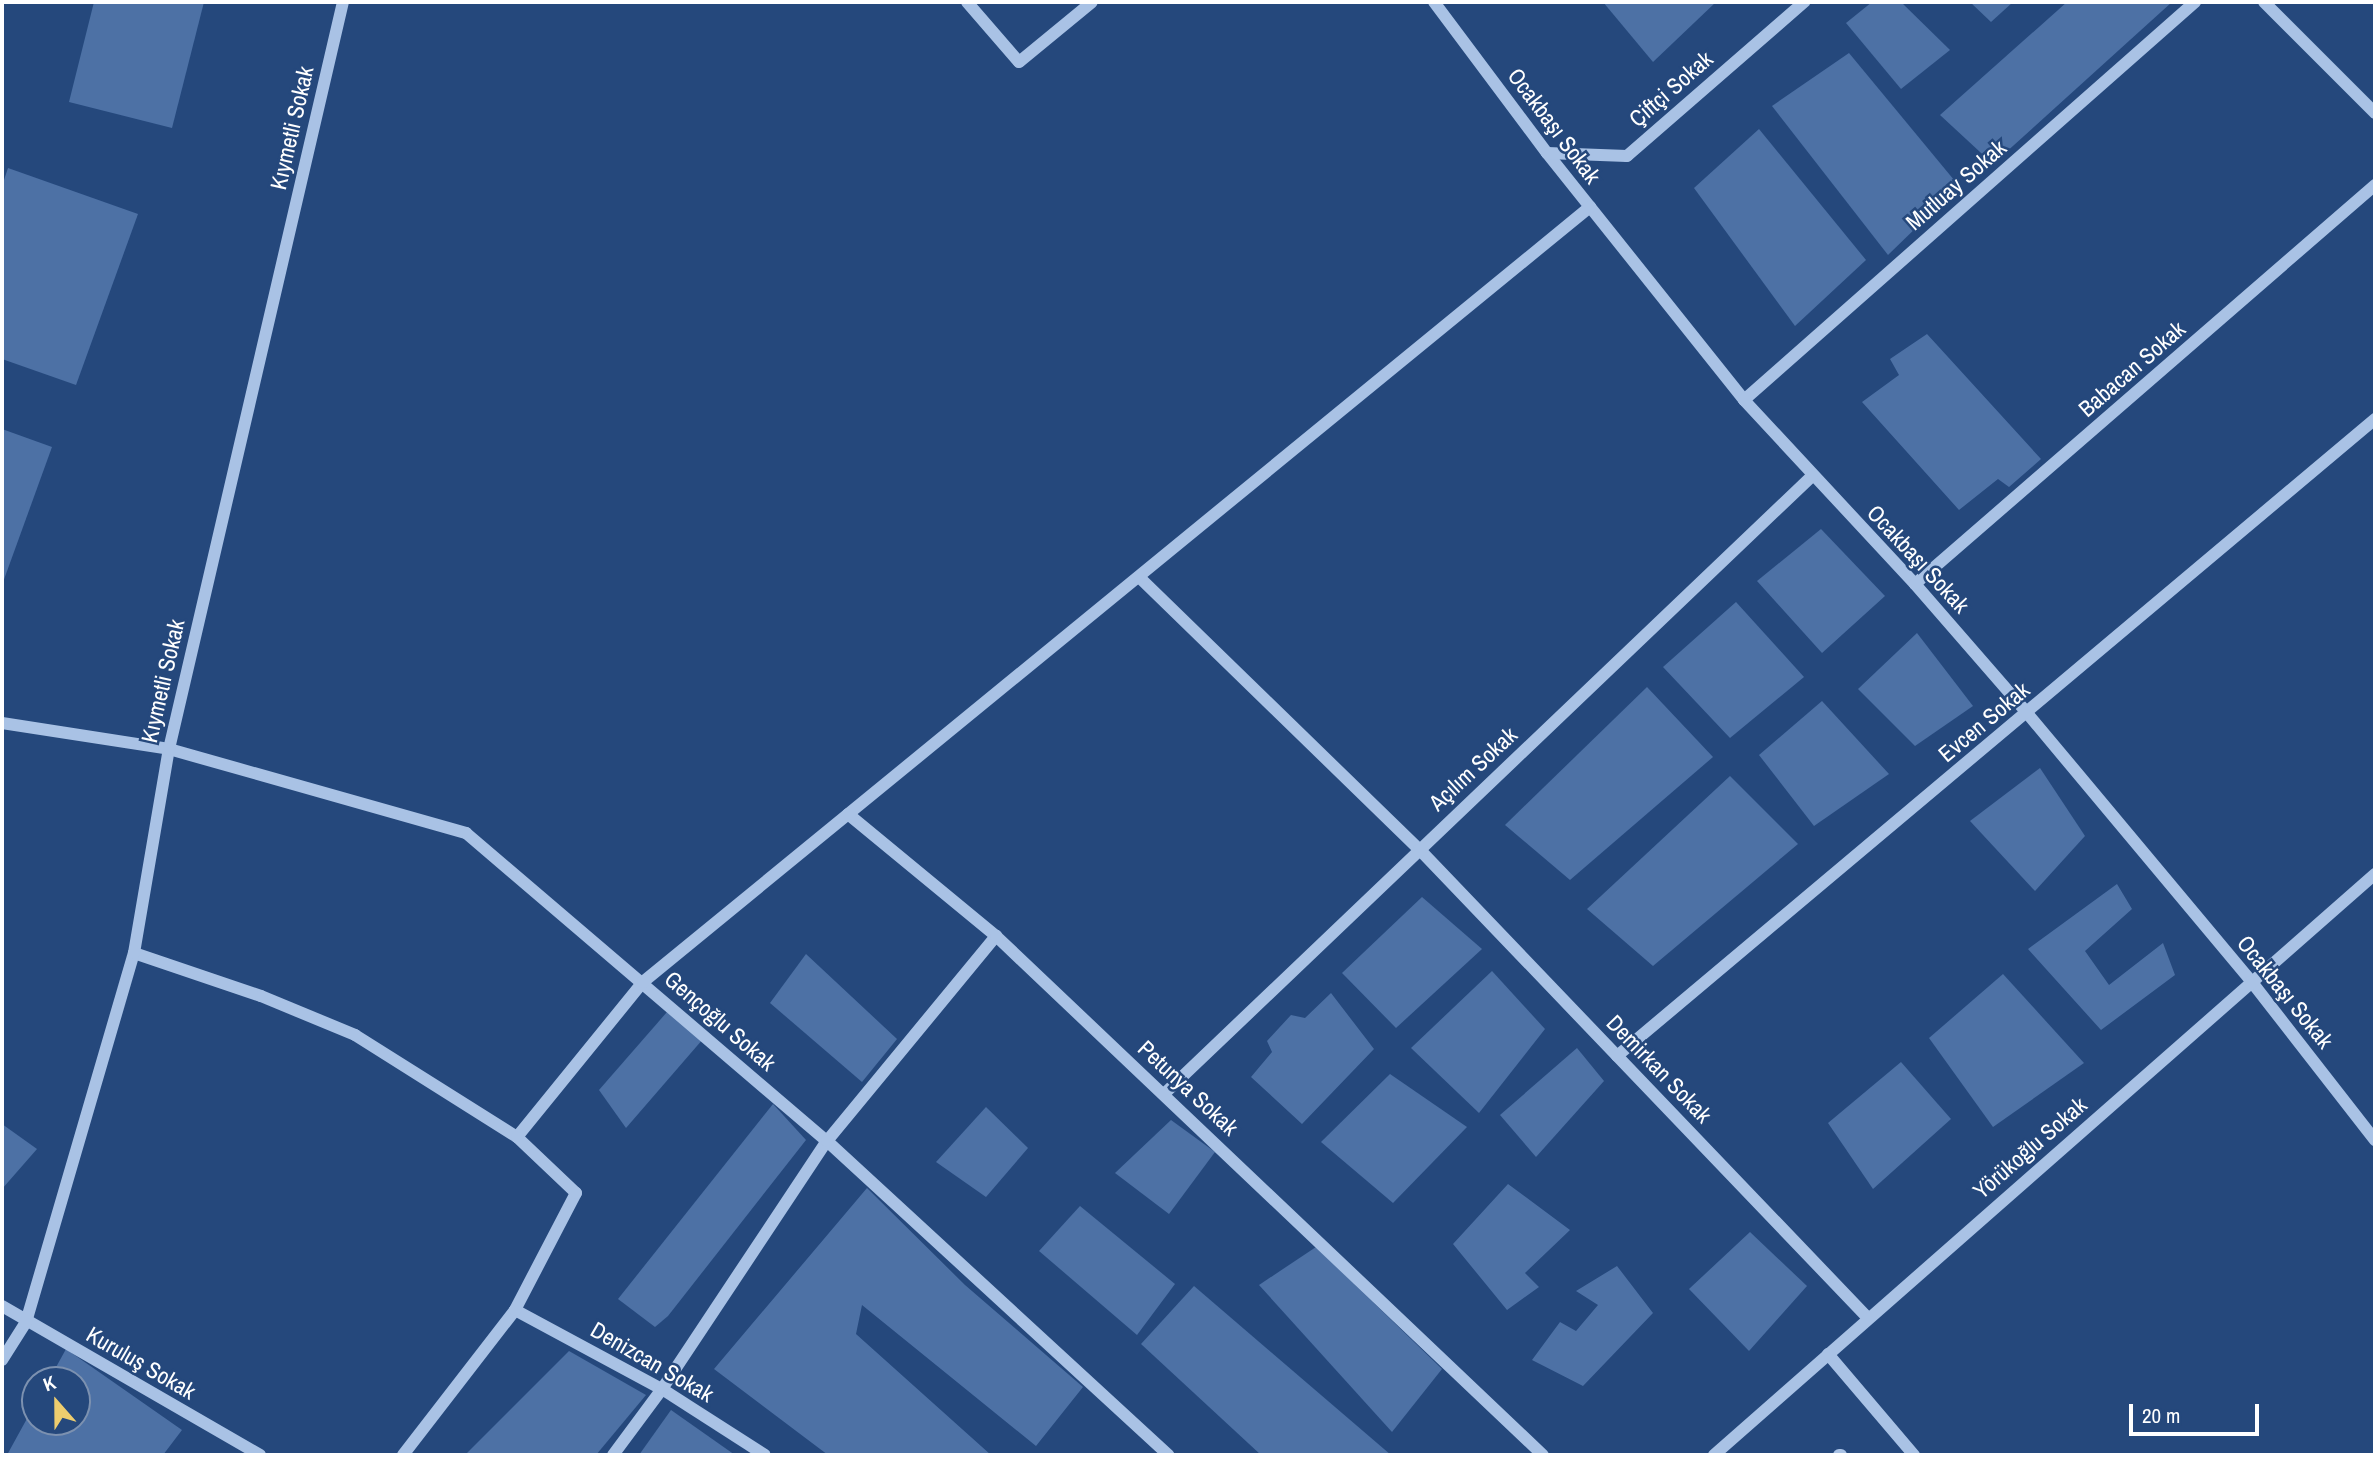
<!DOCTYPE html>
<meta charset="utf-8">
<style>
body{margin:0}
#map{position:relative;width:2377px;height:1457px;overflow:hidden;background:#25487c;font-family:"Archivo Narrow",sans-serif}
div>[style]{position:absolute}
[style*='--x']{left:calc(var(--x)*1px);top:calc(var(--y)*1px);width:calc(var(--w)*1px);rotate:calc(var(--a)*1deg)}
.building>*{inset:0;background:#4d71a5}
.minor>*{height:12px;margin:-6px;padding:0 6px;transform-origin:6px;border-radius:6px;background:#a9c2e5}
span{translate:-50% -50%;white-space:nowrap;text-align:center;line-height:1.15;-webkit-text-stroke:5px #25487c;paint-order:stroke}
.street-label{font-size:23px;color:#fff}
.frame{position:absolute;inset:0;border:4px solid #fff;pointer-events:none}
.north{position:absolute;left:21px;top:1366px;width:70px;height:70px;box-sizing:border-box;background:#25487c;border:2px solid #7c91b0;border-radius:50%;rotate:339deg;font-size:19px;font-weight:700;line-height:28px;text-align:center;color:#fff}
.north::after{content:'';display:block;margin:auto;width:24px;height:32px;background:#eecd6e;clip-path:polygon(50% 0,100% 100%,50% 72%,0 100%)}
.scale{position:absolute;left:2129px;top:1404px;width:130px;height:32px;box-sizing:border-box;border:4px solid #fff;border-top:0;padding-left:9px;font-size:21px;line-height:24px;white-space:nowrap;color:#fff;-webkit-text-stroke:5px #25487c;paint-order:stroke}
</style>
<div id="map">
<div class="building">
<div style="clip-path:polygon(94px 2px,204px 2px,172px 128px,69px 102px)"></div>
<div style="clip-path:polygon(1603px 2px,1716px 2px,1653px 62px)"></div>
<div style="clip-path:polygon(1872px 2px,1901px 2px,1950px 50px,1901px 89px,1846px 23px)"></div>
<div style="clip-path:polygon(1970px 2px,2013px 2px,1991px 22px)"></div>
<div style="clip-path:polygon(2067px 2px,2172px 2px,1993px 164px,1940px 115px)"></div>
<div style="clip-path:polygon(1849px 53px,1959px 186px,1888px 255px,1772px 106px)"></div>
<div style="clip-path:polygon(1759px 129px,1866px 260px,1795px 326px,1694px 188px)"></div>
<div style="clip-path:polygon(8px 168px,138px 214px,76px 385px,2px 359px,2px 186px)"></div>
<div style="clip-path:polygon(1927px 334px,2041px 459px,2009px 487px,1998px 479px,1959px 510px,1862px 402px,1899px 375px,1890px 359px)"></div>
<div style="clip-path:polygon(2px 429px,52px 447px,2px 585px)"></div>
<div style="clip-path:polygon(1821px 529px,1885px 596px,1822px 653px,1757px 581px)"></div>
<div style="clip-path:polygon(1736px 602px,1804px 677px,1730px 738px,1663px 667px)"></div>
<div style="clip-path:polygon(1917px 633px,1973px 706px,1915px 746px,1858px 689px)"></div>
<div style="clip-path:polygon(1647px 687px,1713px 757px,1570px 880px,1505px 825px)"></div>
<div style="clip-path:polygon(1822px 701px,1889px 774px,1814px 826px,1759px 755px)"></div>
<div style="clip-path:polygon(2040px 768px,2085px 836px,2035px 891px,1970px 821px)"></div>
<div style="clip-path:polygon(1730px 776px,1798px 844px,1653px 966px,1587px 909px)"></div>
<div style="clip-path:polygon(2117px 884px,2132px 909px,2085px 951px,2109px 985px,2163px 943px,2175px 975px,2101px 1030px,2028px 949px)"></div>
<div style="clip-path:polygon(1422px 897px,1482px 949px,1396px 1028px,1342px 973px)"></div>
<div style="clip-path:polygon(806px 954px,897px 1039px,862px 1082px,770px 1003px)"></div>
<div style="clip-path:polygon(1492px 971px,1545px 1029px,1479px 1113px,1411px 1048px)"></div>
<div style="clip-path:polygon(2003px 974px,2084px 1063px,1993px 1127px,1929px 1038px)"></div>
<div style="clip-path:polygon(1331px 993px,1374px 1049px,1302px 1124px,1251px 1077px,1272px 1052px,1267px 1041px,1291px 1015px,1305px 1018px)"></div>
<div style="clip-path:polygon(667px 1012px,703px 1039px,626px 1128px,599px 1090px)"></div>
<div style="clip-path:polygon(1577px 1048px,1604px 1081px,1536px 1157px,1500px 1115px)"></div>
<div style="clip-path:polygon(1901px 1062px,1951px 1119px,1873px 1189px,1828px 1123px)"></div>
<div style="clip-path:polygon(1390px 1074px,1467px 1127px,1393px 1203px,1321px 1142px)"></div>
<div style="clip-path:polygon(773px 1104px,806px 1140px,668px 1316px,655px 1327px,618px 1299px)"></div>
<div style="clip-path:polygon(986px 1107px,1028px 1148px,986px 1197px,936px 1162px)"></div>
<div style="clip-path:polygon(1171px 1120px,1215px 1152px,1169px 1214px,1115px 1173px)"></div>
<div style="clip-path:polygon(2px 1124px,37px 1149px,2px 1189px)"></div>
<div style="clip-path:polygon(1508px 1184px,1570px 1230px,1525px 1273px,1539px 1287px,1507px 1310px,1453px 1244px)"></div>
<div style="clip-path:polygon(867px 1188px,965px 1285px,1083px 1387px,1036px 1446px,862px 1305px,856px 1334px,991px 1455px,828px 1455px,714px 1369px)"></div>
<div style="clip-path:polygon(1080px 1206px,1175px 1284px,1137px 1335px,1039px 1251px)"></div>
<div style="clip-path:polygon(1750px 1232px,1807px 1286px,1749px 1351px,1689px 1289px)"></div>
<div style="clip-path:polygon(1316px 1247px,1442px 1369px,1392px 1432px,1259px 1285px)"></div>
<div style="clip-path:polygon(1617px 1266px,1653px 1313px,1583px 1386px,1532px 1360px,1560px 1322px,1576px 1331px,1598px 1305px,1576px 1291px)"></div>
<div style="clip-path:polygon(1194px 1286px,1391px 1455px,1261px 1455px,1141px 1344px)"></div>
<div style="clip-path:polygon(66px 1349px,182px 1430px,163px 1455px,7px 1455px,35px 1404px,35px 1422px,77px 1422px,77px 1380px,49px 1380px)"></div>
<div style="clip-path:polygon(569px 1351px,646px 1395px,596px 1455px,465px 1455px)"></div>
<div style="clip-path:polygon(671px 1410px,735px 1455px,639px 1455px)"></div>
</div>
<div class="minor">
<div style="--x:967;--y:2;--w:79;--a:49.1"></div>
<div style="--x:1019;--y:62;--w:94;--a:-39.4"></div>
<div style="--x:1434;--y:2;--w:189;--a:53.2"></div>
<div style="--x:1547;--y:153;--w:316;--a:51.4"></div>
<div style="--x:1744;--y:400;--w:251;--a:47.1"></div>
<div style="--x:1915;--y:584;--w:171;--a:49"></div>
<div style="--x:2027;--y:713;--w:349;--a:50.1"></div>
<div style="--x:2251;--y:981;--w:202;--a:52.1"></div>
<div style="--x:2264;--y:2;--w:157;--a:45"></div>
<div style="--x:1547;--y:153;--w:80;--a:2.1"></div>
<div style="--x:1627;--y:156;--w:235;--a:-41"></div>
<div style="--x:1744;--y:400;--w:602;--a:-41.43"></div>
<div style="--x:1139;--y:577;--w:390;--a:44.2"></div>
<div style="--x:1419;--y:849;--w:649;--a:46.25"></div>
<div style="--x:1915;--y:584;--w:609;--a:-40.94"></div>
<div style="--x:2;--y:723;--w:169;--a:8.8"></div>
<div style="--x:169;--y:749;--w:309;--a:15.8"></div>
<div style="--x:466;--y:833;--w:475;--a:40.5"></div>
<div style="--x:827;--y:1141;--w:464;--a:42.6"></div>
<div style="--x:848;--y:814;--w:192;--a:39.5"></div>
<div style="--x:134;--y:953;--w:134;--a:18.7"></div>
<div style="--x:261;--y:996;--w:102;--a:22.5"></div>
<div style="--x:355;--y:1035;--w:191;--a:32.2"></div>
<div style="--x:517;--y:1137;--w:200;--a:-50.9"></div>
<div style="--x:643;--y:982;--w:1224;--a:-39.3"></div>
<div style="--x:1617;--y:1056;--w:990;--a:-40.04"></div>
<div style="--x:1164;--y:1094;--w:895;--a:-43.64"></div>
<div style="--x:2;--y:1306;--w:298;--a:30"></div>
<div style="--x:515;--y:1310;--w:167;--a:28.3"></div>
<div style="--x:662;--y:1389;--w:122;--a:32.7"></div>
<div style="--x:1828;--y:1354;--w:133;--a:49.6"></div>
<div style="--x:2;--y:1360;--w:45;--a:-57.7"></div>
<div style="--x:26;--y:1322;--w:384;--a:-73.7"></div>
<div style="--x:134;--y:953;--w:207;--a:-80.3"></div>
<div style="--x:169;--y:749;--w:767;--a:-76.89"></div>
<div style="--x:403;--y:1455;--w:183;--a:-52.3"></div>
<div style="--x:515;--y:1310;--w:132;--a:-62.5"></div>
<div style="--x:576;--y:1193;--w:81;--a:-136.5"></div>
<div style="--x:613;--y:1455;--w:82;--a:-53.4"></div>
<div style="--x:662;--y:1389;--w:298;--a:-56.4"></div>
<div style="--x:827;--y:1141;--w:266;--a:-50.5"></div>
<div style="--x:996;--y:936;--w:754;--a:43.5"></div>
<div style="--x:1714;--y:1455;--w:880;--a:-41.31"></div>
<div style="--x:1839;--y:1455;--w:2;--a:0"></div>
</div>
<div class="street-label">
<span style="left:1671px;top:89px;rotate:-41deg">Çiftçi Sokak</span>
<span style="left:1554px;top:126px;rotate:53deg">Ocakbaşı Sokak</span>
<span style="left:292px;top:128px;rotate:-77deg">Kıymetli Sokak</span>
<span style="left:1956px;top:185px;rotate:-41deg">Mutluay Sokak</span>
<span style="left:2132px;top:369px;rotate:-41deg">Babacan Sokak</span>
<span style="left:1918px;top:559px;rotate:47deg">Ocakbaşı Sokak</span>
<span style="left:163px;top:681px;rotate:-77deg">Kıymetli Sokak</span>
<span style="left:1984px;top:722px;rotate:-40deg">Evcen Sokak</span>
<span style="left:1473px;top:769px;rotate:-43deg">Açılım Sokak</span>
<span style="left:2285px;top:992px;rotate:51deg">Ocakbaşı Sokak</span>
<span style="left:720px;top:1021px;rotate:41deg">Gençoğlu Sokak</span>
<span style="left:1659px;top:1069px;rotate:46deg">Demirkan Sokak</span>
<span style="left:1188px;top:1088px;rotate:43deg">Petunya Sokak</span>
<span style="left:2030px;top:1148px;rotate:-41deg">Yörükoğlu Sokak</span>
<span style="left:652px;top:1362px;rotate:30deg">Denizcan Sokak</span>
<span style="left:141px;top:1363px;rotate:30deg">Kuruluş Sokak</span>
</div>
<div class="frame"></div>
<div class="north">K</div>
<div class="scale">20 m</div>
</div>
